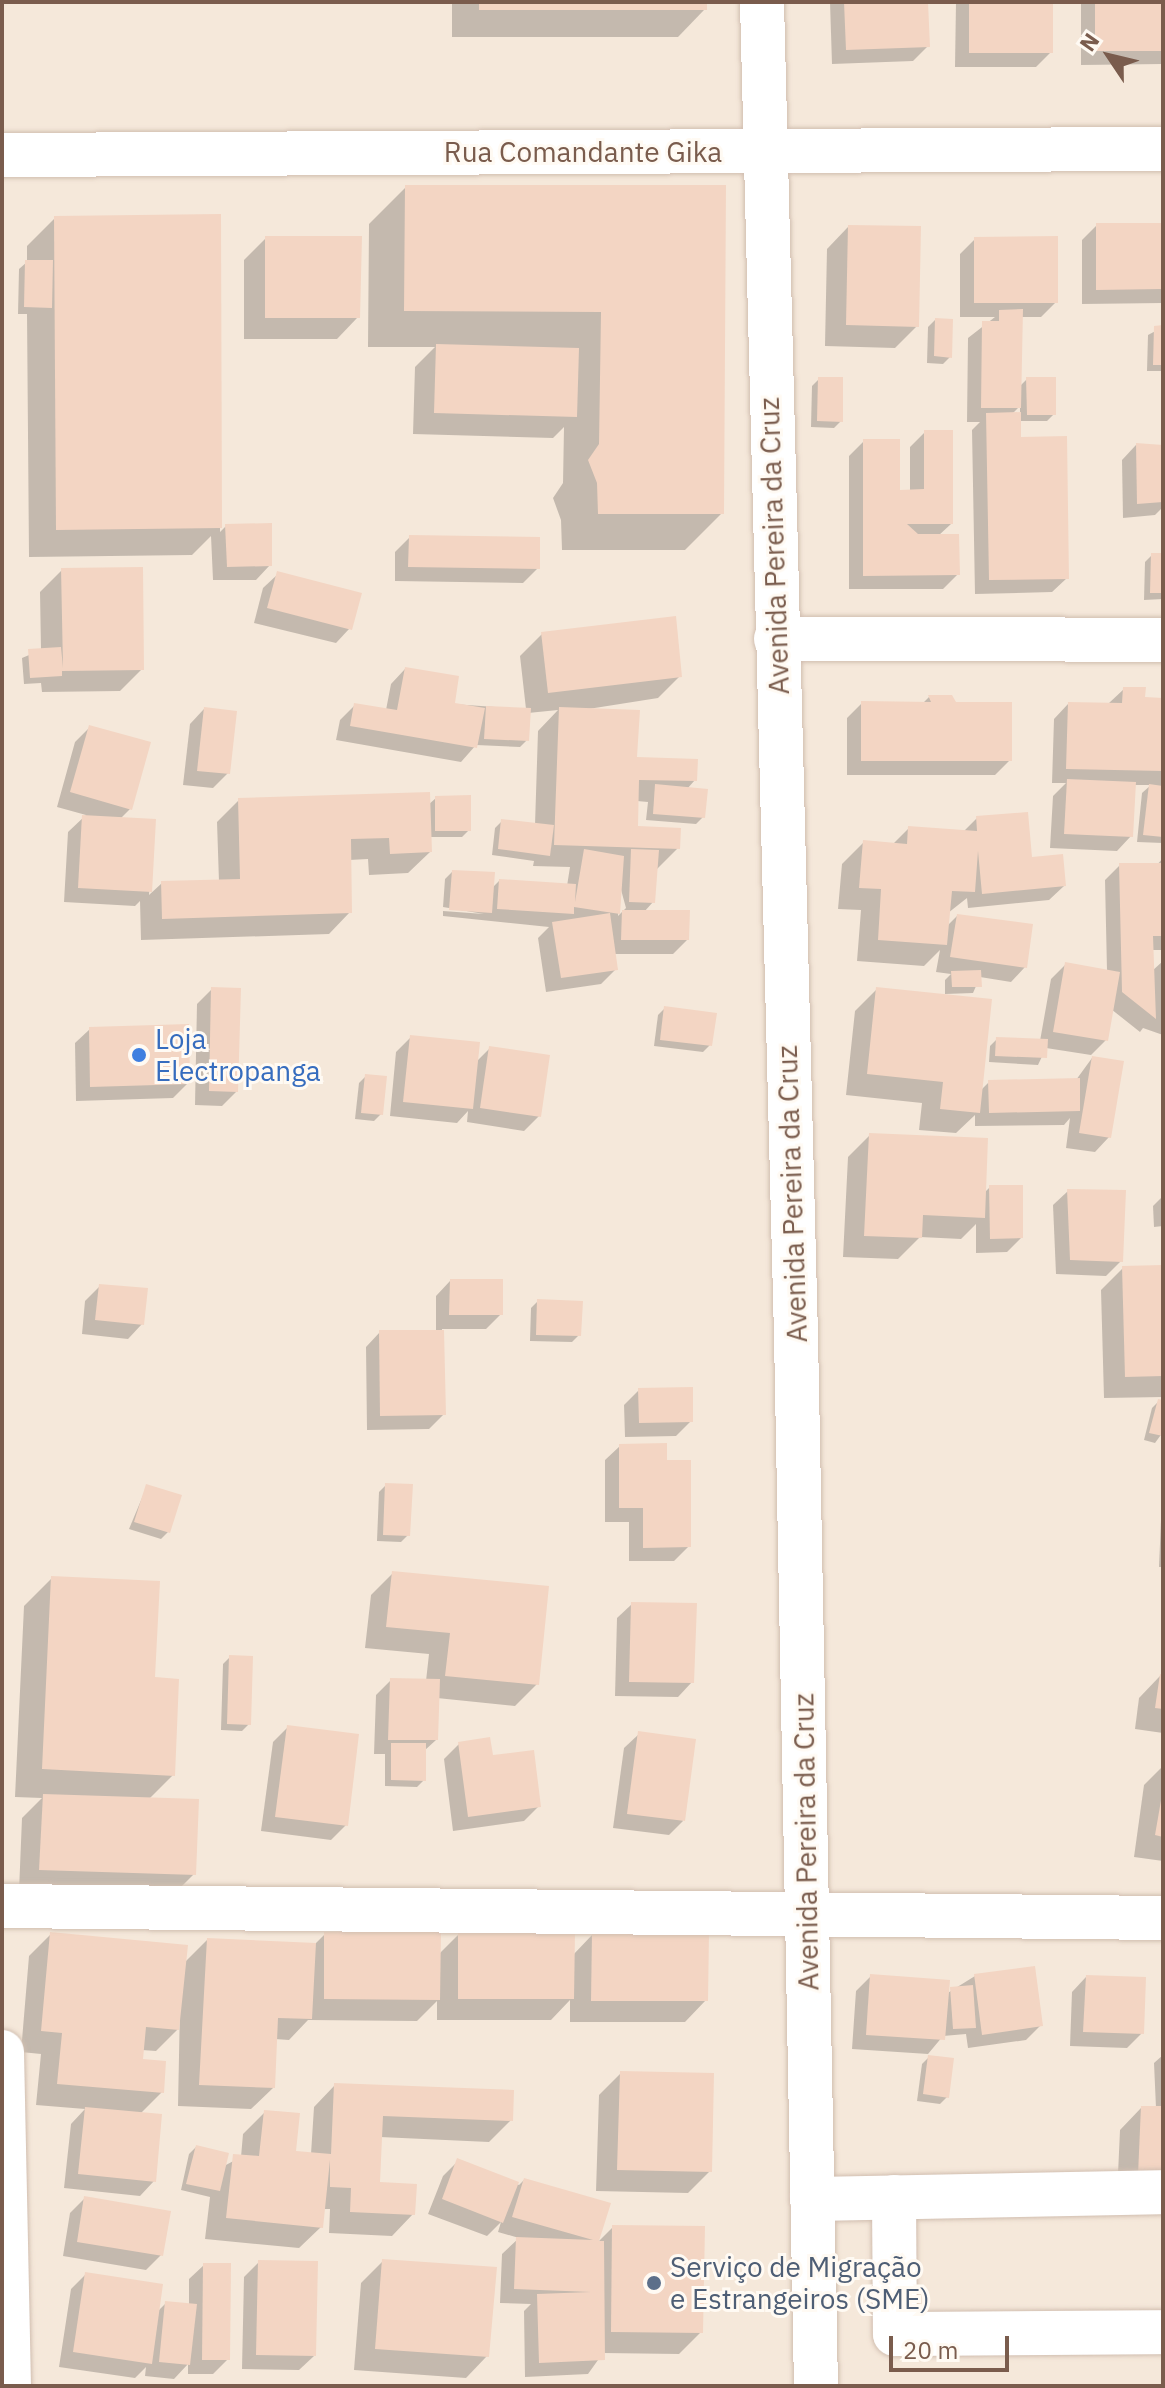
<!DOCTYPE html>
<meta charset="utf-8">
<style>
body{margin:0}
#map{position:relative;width:1165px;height:2388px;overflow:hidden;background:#fdf6ec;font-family:"IBM Plex Sans",sans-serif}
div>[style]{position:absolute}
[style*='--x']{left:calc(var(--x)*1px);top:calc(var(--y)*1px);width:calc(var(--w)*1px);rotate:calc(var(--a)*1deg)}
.residential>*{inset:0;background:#f5e8da}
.shadow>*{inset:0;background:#0003}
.building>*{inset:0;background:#f3d5c3}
.roads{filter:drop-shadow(0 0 2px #d1beb0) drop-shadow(0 0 2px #d1beb0)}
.minor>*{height:44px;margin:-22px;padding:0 22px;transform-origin:22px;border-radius:22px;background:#fff}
.dots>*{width:22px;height:22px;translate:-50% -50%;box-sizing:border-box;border:4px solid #fffaf3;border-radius:50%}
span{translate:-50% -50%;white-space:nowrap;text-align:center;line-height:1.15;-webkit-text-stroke:6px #fffaf3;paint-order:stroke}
.street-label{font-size:28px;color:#7a5c4d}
.shop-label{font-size:28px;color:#366cbe}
.left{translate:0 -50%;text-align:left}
.service-label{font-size:28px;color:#4e5e75}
.frame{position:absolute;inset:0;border:4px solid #7a5c4d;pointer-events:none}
.north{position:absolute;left:1069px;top:16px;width:80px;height:80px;-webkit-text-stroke:6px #fffaf3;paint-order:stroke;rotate:305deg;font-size:22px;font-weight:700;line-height:32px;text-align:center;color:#7a5c4d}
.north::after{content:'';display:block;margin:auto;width:28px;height:36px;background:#7a5c4d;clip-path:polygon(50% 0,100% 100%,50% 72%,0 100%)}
.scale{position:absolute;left:889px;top:2336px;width:120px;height:36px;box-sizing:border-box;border:4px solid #7a5c4d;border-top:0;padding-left:10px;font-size:24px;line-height:28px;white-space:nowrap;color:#7a5c4d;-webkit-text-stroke:6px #fffaf3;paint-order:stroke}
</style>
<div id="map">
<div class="residential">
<div style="clip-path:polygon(2px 2px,1163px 2px,1163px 2386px,2px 2386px)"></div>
</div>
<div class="shadow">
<div style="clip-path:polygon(452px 2px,705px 2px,705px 9px,678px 37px,452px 37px)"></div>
<div style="clip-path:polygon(830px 2px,926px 2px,928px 46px,913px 61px,832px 64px)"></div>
<div style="clip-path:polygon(1051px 2px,1051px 52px,1036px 67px,955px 67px,956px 2px)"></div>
<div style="clip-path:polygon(1081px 2px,1163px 2px,1163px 64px,1081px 65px)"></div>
<div style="clip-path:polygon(406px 187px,724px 187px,722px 513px,685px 550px,562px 550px,561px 520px,553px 498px,563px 483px,564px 427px,553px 438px,413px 434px,415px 367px,435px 347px,368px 347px,369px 224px)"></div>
<div style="clip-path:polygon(219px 216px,220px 532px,226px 526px,270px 565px,256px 580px,213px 580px,211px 536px,192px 555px,29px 557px,27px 314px,18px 314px,19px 269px,27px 262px,27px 246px,55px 218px)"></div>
<div style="clip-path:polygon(1097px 225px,1163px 225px,1163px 303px,1082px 304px,1082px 240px)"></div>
<div style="clip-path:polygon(848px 227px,917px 326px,895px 348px,825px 346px,827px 249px)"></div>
<div style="clip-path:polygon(266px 238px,358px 317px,337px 339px,244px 339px,244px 260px)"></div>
<div style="clip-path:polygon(evenodd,975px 239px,1056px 302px,1041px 317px,1021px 317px,1020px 386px,1027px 379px,1054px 414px,1047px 421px,1019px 421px,1019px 439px,1067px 578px,1052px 592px,975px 594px,972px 430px,980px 422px,967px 422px,968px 338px,995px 317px,960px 317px,960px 254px,975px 239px,1020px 406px,1020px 414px,1012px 414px,1020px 406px)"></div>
<div style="clip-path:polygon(935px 320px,950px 357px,943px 364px,927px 363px,928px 327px)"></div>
<div style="clip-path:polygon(1163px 327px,1163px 371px,1147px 371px,1148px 335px)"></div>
<div style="clip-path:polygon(819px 379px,841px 421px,834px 428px,811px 427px,812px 386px)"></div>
<div style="clip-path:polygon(925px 432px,951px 524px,938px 536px,958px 574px,943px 589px,849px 589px,849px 456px,864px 441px,898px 492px,910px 492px,910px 447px)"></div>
<div style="clip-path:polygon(1136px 445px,1163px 447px,1163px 507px,1155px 515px,1123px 518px,1122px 460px)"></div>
<div style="clip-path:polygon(410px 537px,538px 568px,523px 583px,395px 581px,395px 552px)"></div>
<div style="clip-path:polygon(1152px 555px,1163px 555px,1163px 599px,1144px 600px,1145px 562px)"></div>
<div style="clip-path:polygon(62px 570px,142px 669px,120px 691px,42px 692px,41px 683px,24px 684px,22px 658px,41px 650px,40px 592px)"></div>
<div style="clip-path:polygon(278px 574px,350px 628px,336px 643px,254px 623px,263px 588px)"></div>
<div style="clip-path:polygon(evenodd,542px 634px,680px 676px,658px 698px,582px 710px,635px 759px,695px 780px,687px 789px,703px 817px,696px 824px,646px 820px,648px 802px,637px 801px,635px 828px,678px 848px,656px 870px,653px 902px,644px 912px,687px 940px,673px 954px,614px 954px,616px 969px,601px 984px,546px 992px,538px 938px,549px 927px,443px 916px,443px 911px,484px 914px,443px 907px,445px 879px,452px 872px,492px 888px,499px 881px,567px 886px,570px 867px,533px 866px,534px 861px,492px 855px,495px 828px,502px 821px,535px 825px,538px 731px,558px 710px,528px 713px,527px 740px,520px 747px,476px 745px,461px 762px,336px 740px,340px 720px,355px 705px,386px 710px,391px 684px,405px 669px,452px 704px,526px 709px,520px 656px,542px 634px,620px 886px,626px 908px,618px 916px,620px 886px)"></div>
<div style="clip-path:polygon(1124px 689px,1143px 699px,1163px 700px,1163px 843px,1137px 842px,1142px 793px,1151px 785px,1134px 785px,1131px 836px,1117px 851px,1050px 848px,1053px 796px,1066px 783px,1052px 783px,1054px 719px,1068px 704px,1109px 703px)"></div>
<div style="clip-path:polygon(929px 697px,1010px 760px,995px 775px,847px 775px,847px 718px,862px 703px,922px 704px)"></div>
<div style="clip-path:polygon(204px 709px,228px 773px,213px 788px,183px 785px,190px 724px)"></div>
<div style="clip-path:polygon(90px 727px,130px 809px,120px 819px,154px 821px,149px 895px,162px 883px,219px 882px,217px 822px,239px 800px,428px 805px,436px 798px,469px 830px,462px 837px,429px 837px,430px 852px,408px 873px,369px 875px,368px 859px,349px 860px,350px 912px,329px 934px,141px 940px,140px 901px,135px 906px,64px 902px,68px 832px,86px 815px,57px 807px,75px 742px)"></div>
<div style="clip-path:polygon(977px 818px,1064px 886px,1049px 900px,968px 908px,967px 898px,948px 913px,947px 926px,957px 916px,1025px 967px,1011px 982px,980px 977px,973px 993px,945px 994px,945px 980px,951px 974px,936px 972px,940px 950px,924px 966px,857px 961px,861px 910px,838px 909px,842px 864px,864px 842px,892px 845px,909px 828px,963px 832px)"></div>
<div style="clip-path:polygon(1163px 858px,1163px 950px,1152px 950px,1152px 971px,1163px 961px,1163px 1035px,1143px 1028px,1140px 1032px,1111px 1009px,1106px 1040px,1091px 1055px,1046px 1048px,1038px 1065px,989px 1062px,990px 1046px,997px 1039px,1040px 1041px,1051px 979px,1066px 964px,1107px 971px,1105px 880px,1120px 865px,1156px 866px)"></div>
<div style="clip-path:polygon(212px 989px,237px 1091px,222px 1106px,195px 1105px,197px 1004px)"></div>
<div style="clip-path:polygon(877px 989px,980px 1091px,989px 1082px,1076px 1080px,1092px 1058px,1109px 1137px,1095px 1152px,1066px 1148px,1070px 1118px,1064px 1125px,975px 1126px,975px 1115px,956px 1133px,919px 1130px,922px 1103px,846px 1095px,855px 1011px)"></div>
<div style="clip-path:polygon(665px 1008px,710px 1045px,703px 1052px,654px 1046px,658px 1015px)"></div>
<div style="clip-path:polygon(90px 1029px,188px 1083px,173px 1098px,76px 1101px,75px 1043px)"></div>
<div style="clip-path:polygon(411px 1037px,476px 1062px,490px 1048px,539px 1116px,524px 1131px,467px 1122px,468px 1111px,457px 1123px,390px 1116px,396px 1052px)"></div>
<div style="clip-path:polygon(366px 1076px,381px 1114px,374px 1121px,355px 1119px,359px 1083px)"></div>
<div style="clip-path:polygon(870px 1135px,984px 1193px,990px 1187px,1021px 1238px,1007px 1252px,976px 1253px,976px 1224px,961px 1239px,920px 1237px,898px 1259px,843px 1257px,848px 1157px)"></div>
<div style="clip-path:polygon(1068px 1191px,1121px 1261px,1106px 1276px,1056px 1274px,1053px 1205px)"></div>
<div style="clip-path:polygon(1163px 1196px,1163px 1226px,1154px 1227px,1153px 1206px)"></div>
<div style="clip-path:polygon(1163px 1267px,1163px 1397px,1104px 1398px,1101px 1290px,1123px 1268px)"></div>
<div style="clip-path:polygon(450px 1281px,501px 1314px,486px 1329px,442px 1329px,444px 1414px,429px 1429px,367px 1430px,366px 1347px,380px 1332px,436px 1332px,436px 1296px)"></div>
<div style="clip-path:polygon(100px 1286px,142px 1324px,128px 1339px,82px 1334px,85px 1301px)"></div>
<div style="clip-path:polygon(538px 1301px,579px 1335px,572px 1342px,530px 1341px,531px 1308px)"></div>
<div style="clip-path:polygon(639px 1390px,691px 1421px,676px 1436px,625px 1437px,624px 1405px)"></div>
<div style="clip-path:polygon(1159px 1401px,1163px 1402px,1163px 1432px,1155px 1443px,1144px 1440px,1152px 1408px)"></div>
<div style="clip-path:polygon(620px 1446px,665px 1462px,689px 1546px,674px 1561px,629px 1561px,629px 1522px,605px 1522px,605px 1460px)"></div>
<div style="clip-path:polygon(386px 1485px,408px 1535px,401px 1542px,377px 1541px,379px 1492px)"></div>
<div style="clip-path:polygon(147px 1486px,168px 1532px,161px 1539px,129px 1529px)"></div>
<div style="clip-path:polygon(1163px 1518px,1163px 1567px,1159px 1567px,1161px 1520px)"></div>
<div style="clip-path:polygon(393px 1573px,537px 1684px,515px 1706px,437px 1698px,436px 1740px,424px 1751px,424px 1780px,417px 1787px,385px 1786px,385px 1754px,374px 1754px,376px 1695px,391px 1680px,426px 1681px,429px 1654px,365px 1648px,371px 1595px)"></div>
<div style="clip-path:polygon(52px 1578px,153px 1679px,173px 1775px,148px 1800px,194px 1874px,172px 1896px,19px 1891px,22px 1818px,42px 1798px,15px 1797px,24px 1606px)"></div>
<div style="clip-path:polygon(632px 1604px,692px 1682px,678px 1697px,615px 1696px,617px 1618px)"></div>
<div style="clip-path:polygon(230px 1657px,249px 1724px,242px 1731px,221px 1730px,223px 1664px)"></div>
<div style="clip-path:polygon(1160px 1676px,1163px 1733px,1135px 1729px,1139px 1698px)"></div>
<div style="clip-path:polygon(288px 1727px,346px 1825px,331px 1840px,261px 1831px,273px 1742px)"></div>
<div style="clip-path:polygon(639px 1734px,683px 1821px,669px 1835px,613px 1828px,624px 1748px)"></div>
<div style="clip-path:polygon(459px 1744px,491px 1758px,539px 1806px,524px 1821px,453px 1831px,444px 1759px)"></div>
<div style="clip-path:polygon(1163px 1766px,1163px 1861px,1134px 1857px,1144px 1785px)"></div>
<div style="clip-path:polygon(51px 1934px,184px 1963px,207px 1940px,314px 1945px,325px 1934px,439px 1954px,459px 1934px,573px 1955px,592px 1935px,706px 2000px,685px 2022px,570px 2022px,570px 2000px,551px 2020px,437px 2020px,437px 2001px,417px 2021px,308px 2020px,289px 2040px,275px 2039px,273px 2088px,251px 2109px,178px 2106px,180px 2006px,178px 2029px,156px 2051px,142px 2050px,141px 2060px,162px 2092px,140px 2114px,154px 2181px,140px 2196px,64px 2188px,71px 2124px,85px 2109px,36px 2105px,41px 2054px,21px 2052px,29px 1956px)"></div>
<div style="clip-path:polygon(871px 1976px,946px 1994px,975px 1976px,1040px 2026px,1026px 2040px,968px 2048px,966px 2034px,943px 2036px,928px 2054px,852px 2049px,856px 1991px)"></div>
<div style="clip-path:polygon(1086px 1977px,1142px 2033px,1127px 2048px,1070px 2046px,1072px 1992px)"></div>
<div style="clip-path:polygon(1163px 2055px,1163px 2197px,1117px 2196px,1120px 2130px,1141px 2108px,1156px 2108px,1154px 2063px)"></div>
<div style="clip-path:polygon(929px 2057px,947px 2097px,940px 2104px,917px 2101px,922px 2064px)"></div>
<div style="clip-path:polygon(621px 2073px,710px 2171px,688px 2193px,596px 2191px,599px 2095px)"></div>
<div style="clip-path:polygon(335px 2085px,511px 2120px,489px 2142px,380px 2137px,377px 2184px,413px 2214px,392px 2236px,329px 2233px,330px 2209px,323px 2209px,321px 2227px,299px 2248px,205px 2239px,210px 2197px,181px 2190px,189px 2154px,196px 2147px,224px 2166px,241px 2157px,243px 2134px,265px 2112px,294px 2153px,311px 2154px,314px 2107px)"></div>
<div style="clip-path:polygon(458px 2161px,519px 2185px,524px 2180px,608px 2204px,596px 2244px,613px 2227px,701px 2332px,679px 2354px,603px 2353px,588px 2374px,525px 2377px,524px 2311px,531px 2304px,500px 2303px,502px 2254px,519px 2238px,498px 2232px,501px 2222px,487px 2236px,428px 2214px,443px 2176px)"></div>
<div style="clip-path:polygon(85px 2198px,161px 2255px,146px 2270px,63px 2256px,70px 2213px)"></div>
<div style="clip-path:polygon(383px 2261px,487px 2356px,466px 2378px,354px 2370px,361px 2283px)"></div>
<div style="clip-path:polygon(259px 2262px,314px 2356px,299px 2370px,242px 2369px,244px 2277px)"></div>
<div style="clip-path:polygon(204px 2265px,228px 2359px,213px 2374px,188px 2374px,188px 2364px,174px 2379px,145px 2376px,146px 2367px,135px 2378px,59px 2367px,71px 2289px,85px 2275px,157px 2312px,166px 2303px,189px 2305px,189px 2279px)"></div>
</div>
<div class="building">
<div style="clip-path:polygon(479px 2px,707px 2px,707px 10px,479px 10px)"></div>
<div style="clip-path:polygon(844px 2px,928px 2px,930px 47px,846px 50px)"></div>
<div style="clip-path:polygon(969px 2px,1053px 2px,1053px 53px,969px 53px)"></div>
<div style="clip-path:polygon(1095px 2px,1163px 2px,1163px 51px,1095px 51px)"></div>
<div style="clip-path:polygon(405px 185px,726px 185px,724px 514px,598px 514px,597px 483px,588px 460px,599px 444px,601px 312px,404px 311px)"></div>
<div style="clip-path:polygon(221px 214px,222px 528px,56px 530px,54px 216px)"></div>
<div style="clip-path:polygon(1096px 223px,1163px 223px,1163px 289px,1096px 290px)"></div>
<div style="clip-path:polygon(848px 225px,921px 226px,919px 327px,846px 325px)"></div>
<div style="clip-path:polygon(265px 236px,362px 236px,360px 318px,265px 318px)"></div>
<div style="clip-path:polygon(1058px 236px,1058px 303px,974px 303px,974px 237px)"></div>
<div style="clip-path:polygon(25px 260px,53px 260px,52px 308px,24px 307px)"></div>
<div style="clip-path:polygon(1023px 309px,1021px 408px,981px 408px,982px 321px,999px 321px,999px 310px)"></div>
<div style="clip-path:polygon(935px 318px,953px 319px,952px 358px,934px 356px)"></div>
<div style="clip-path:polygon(1163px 325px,1163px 365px,1153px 365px,1154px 326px)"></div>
<div style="clip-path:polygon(436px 344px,579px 348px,577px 417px,434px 413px)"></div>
<div style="clip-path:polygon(818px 377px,843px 377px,843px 422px,817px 421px)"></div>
<div style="clip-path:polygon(1026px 377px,1056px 377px,1056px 415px,1027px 415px)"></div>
<div style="clip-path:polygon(1021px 412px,1021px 437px,1067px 436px,1069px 579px,989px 580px,986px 413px)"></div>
<div style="clip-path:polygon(924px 430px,953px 430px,953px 524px,907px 524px,918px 534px,959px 534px,960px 575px,863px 576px,863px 439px,900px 439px,900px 490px,924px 489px)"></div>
<div style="clip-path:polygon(1136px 443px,1163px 445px,1163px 502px,1137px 504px)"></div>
<div style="clip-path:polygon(272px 523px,272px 566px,227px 567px,225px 524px)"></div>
<div style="clip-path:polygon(409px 535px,540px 537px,540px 569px,408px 567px)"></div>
<div style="clip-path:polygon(1151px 553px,1163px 553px,1163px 593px,1150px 593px)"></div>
<div style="clip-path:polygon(143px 567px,144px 670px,62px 671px,62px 676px,30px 678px,28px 649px,61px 647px,63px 668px,61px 568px)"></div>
<div style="clip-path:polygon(277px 571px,362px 593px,352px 630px,267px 608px)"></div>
<div style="clip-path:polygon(676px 616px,682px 677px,548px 693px,541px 632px)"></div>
<div style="clip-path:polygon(405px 667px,459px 676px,455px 703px,485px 708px,477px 748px,350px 726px,354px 703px,397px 710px)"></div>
<div style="clip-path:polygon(1123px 687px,1146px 687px,1145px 697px,1163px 698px,1163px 771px,1066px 769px,1068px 702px,1122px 703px)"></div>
<div style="clip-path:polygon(928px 695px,952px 695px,956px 702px,1012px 702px,1012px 761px,861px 761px,861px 701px,931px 702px)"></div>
<div style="clip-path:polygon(486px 706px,531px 708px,529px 741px,484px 739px)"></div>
<div style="clip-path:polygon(204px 707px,237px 711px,230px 774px,197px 771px)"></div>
<div style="clip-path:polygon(559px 707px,640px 710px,637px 757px,698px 759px,697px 781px,639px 780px,638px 826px,681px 828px,680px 849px,554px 845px)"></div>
<div style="clip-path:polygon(89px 725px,151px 742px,132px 810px,70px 792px)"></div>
<div style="clip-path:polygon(1067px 779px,1136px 782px,1133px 837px,1064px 834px)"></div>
<div style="clip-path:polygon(655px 784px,708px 789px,705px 818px,653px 814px)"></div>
<div style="clip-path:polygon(1149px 784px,1163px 786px,1163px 837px,1143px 835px)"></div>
<div style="clip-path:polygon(430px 792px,432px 852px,390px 854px,389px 838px,351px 839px,352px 913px,162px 919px,161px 881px,240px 879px,238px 798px)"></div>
<div style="clip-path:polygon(471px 795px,471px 831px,435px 831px,435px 796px)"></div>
<div style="clip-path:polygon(1028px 812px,1032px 857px,1063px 854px,1066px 886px,982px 894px,978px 851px,975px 892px,952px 891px,947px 945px,878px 940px,881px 889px,859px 888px,863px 840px,907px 844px,908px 826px,977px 831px,976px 816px)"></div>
<div style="clip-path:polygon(82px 815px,156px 819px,152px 892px,78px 888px)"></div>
<div style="clip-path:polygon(501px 819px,554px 825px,550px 856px,498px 849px)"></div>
<div style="clip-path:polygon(584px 849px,624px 856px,620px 914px,574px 907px,574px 914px,497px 909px,499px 879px,576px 884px,575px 902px)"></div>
<div style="clip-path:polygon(631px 849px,659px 850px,655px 903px,629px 902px)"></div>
<div style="clip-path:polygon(1119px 863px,1163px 863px,1163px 936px,1153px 936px,1156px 1019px,1122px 992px)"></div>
<div style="clip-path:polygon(452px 870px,495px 872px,492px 913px,449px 910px)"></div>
<div style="clip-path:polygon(622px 910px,690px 910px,689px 940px,621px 940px)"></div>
<div style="clip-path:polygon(610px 913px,618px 970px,561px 978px,552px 922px)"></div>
<div style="clip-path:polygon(957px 914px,1033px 924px,1027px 968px,950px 957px)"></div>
<div style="clip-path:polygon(1065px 962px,1120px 972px,1108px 1041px,1053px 1032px)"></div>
<div style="clip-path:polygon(981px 970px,982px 987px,952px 987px,951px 971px)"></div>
<div style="clip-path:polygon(211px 987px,241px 988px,238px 1092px,209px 1091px)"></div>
<div style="clip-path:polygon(876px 987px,992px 999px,980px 1113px,940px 1109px,943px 1082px,867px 1074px)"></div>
<div style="clip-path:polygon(664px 1006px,717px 1013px,712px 1046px,660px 1040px)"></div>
<div style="clip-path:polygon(189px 1024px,190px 1084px,90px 1087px,89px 1027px)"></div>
<div style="clip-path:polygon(410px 1035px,480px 1042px,473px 1109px,403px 1102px)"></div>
<div style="clip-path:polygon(996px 1037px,1048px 1039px,1047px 1058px,995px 1056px)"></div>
<div style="clip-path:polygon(489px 1046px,550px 1055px,541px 1117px,480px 1108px)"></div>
<div style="clip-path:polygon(1092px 1056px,1124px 1061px,1111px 1138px,1079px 1133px)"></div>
<div style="clip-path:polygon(365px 1074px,387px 1076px,383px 1115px,361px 1113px)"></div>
<div style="clip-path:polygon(1080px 1078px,1080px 1111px,989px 1113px,988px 1080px)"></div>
<div style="clip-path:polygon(869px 1133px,988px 1138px,985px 1218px,923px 1215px,922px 1238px,864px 1236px)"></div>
<div style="clip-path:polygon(989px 1185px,1023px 1185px,1023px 1238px,990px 1239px)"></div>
<div style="clip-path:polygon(1067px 1189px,1126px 1190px,1123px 1262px,1070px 1260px)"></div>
<div style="clip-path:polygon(1163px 1265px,1163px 1376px,1125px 1377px,1122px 1266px)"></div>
<div style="clip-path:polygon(450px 1279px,503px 1279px,503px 1315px,449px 1315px)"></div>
<div style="clip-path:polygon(99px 1284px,148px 1288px,144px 1325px,95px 1320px)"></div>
<div style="clip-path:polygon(537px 1299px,583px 1301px,581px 1336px,536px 1335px)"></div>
<div style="clip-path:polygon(379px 1330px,444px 1330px,446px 1415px,380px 1416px)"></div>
<div style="clip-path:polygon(693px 1387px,693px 1422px,639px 1423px,638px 1388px)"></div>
<div style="clip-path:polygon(1158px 1399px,1163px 1400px,1163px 1436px,1149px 1433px)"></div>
<div style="clip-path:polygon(667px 1443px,667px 1460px,691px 1460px,691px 1547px,643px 1548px,643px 1508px,619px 1508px,619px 1444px)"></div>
<div style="clip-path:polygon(385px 1483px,413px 1484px,410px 1536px,383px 1535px)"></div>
<div style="clip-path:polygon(146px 1484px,182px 1495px,170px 1533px,134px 1522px)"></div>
<div style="clip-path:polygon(392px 1571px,549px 1586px,539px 1685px,445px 1676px,450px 1633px,386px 1627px)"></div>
<div style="clip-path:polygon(51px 1576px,160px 1581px,155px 1677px,179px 1679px,175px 1776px,42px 1769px)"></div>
<div style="clip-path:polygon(631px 1602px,697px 1603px,694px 1683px,629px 1682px)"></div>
<div style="clip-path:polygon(229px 1655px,253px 1656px,251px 1725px,227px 1724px)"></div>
<div style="clip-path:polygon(1160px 1674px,1163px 1675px,1163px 1709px,1155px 1708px)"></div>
<div style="clip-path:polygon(390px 1678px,440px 1679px,438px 1740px,388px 1740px)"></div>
<div style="clip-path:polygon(287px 1725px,359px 1734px,348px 1826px,275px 1817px)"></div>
<div style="clip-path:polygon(638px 1731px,696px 1739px,685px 1821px,627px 1814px)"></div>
<div style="clip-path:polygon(490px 1737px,493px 1755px,534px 1750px,541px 1807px,468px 1817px,458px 1742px)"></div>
<div style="clip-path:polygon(391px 1743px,426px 1743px,426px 1781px,391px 1780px)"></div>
<div style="clip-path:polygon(1163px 1789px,1163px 1837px,1155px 1835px)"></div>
<div style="clip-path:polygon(43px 1794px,199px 1799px,196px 1875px,39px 1870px)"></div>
<div style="clip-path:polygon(50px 1932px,188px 1945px,179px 2030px,146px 2027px,143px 2059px,166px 2061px,164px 2093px,57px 2084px,62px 2033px,41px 2031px)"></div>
<div style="clip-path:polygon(324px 1932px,441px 1932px,440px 2000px,324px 1999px)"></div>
<div style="clip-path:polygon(458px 1932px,575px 1932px,574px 1999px,458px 1999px)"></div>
<div style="clip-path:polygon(592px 1933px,709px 1933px,708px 2001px,591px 2001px)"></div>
<div style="clip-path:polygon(207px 1938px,316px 1943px,312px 2019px,278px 2018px,275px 2088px,199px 2085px)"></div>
<div style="clip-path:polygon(1035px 1966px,1043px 2026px,982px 2035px,974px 1974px)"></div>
<div style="clip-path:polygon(870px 1974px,950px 1980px,945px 2040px,866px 2035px)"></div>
<div style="clip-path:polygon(1086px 1975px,1146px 1977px,1144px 2034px,1083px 2032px)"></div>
<div style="clip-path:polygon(973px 1985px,976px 2028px,953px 2029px,950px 1987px)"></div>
<div style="clip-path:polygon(928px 2055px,954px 2058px,949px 2098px,923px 2094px)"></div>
<div style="clip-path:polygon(620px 2071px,714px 2073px,712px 2172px,617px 2170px)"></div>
<div style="clip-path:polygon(334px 2083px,514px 2090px,513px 2121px,383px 2116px,380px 2182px,417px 2184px,415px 2215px,350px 2212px,351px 2188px,330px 2187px,330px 2160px,323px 2228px,226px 2218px,233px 2154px,259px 2156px,264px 2110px,300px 2113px,296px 2151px,331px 2154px)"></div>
<div style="clip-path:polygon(1141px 2106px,1163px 2106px,1163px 2175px,1138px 2175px)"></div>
<div style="clip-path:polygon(85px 2107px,162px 2114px,156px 2182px,78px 2174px)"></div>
<div style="clip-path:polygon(196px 2145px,229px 2153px,220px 2191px,186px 2184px)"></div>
<div style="clip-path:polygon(457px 2158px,519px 2182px,503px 2223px,442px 2199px)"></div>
<div style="clip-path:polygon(524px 2178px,611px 2203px,599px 2241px,604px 2241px,605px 2360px,539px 2363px,537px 2294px,591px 2292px,514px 2289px,516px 2237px,593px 2240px,512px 2217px)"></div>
<div style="clip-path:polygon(84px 2196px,171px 2211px,163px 2256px,77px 2242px)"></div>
<div style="clip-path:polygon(612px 2225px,705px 2226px,703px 2333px,611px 2332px)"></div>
<div style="clip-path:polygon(382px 2259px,497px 2267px,489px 2357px,375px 2349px)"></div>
<div style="clip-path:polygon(258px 2260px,318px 2261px,316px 2356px,256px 2355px)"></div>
<div style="clip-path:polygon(203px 2263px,231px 2263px,230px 2360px,202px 2360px)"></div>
<div style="clip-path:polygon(85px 2272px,163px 2284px,152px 2364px,73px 2352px)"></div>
<div style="clip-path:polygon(165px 2301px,197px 2304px,190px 2365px,159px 2362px)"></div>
</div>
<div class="roads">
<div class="minor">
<div style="--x:762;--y:2;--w:1334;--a:88.54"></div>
<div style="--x:796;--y:1336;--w:1050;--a:88.91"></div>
<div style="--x:2;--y:155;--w:1161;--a:-0.3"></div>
<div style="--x:776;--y:639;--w:387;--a:0.1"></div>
<div style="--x:2;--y:1906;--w:1161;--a:0.59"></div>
<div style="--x:2;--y:2052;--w:334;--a:88.8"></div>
<div style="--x:894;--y:2197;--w:137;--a:89.6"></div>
<div style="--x:895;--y:2334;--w:268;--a:-0.4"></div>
<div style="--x:812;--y:2199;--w:351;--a:-1.1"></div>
</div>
</div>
<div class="dots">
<div style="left:139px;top:1055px;background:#3f7fe0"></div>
<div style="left:654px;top:2283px;background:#5c6f8a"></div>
</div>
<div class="street-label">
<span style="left:583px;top:152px">Rua Comandante Gika</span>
<span style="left:774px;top:546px;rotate:-92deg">Avenida Pereira da Cruz</span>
<span style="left:792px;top:1194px;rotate:-92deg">Avenida Pereira da Cruz</span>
<span style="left:806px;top:1842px;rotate:-91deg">Avenida Pereira da Cruz</span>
</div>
<div class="shop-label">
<span class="left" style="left:155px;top:1055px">Loja<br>Electropanga</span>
</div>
<div class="service-label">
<span class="left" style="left:670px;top:2283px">Serviço de Migração<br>e Estrangeiros (SME)</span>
</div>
<div class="frame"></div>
<div class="north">N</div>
<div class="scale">20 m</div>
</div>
